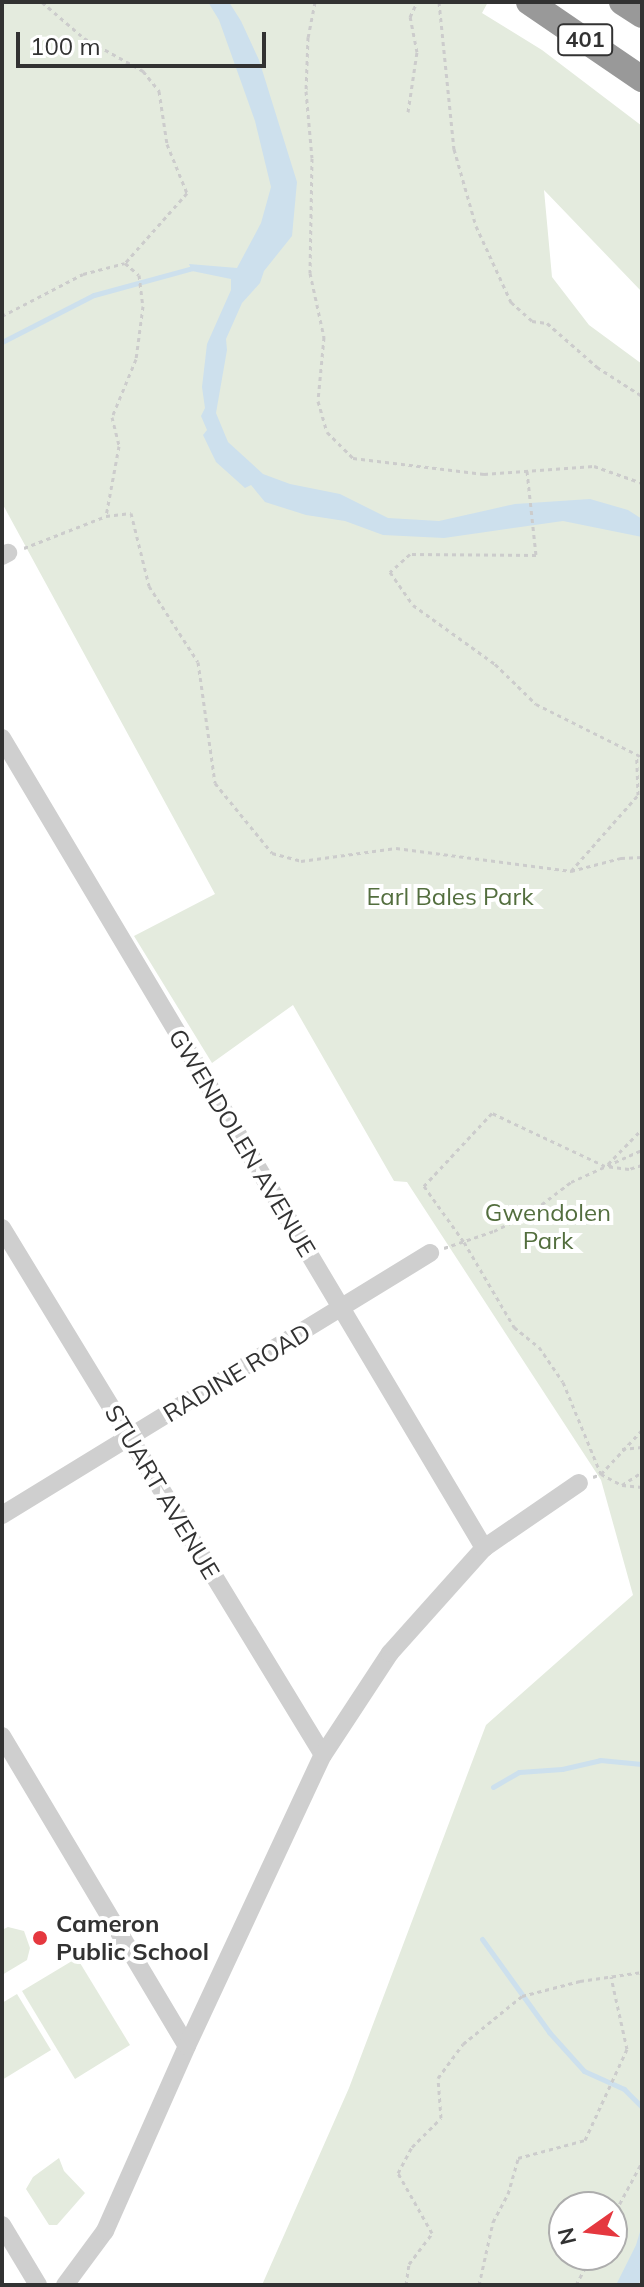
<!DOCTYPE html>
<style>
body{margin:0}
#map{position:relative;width:644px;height:2287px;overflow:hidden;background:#fff;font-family:Mulish,sans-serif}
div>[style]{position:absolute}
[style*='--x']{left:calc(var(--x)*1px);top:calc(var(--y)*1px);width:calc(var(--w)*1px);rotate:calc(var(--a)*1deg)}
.green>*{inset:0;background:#e4ebde}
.water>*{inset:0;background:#cde0ed}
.stream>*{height:5px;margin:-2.5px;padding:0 2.5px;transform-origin:2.5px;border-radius:2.5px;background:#cde0ed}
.path>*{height:3px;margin-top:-1.5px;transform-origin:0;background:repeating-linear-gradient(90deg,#ccc 0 4px,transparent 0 8px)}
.minor>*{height:18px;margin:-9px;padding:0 9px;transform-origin:9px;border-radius:9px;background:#cfcfcf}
.highway>*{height:26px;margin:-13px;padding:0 13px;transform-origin:13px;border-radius:13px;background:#999}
.dots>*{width:22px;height:22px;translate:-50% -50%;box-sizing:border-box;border:4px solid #fff;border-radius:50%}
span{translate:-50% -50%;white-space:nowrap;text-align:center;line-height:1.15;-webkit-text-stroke:8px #fff;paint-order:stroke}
.shield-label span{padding:2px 6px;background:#fff;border:2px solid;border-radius:6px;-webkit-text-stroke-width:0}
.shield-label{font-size:22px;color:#323232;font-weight:700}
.park-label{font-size:24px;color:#536e3e}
.street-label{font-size:24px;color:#323232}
.poi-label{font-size:24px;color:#323232;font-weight:700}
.left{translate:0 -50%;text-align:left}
.frame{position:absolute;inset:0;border:4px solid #323232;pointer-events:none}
.north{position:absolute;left:548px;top:2191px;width:80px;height:80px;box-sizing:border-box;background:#fff;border:2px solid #adadad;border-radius:50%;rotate:256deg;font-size:22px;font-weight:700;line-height:32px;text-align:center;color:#323232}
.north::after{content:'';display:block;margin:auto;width:28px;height:36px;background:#e5383f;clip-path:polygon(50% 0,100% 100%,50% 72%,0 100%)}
.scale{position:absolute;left:16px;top:32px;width:250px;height:36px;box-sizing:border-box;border:4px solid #323232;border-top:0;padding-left:10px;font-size:24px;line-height:28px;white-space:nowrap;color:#323232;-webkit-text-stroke:6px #fff;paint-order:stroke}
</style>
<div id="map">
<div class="green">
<div style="clip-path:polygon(evenodd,2px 2px,488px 2px,482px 13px,542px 50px,642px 126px,642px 292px,544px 190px,552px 277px,589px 325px,642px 364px,642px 2285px,262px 2285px,349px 2088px,486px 1725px,633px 1595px,601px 1480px,407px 1182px,394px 1181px,293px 1005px,212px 1063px,134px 936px,215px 894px,2px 503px,2px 2px,564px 2207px,612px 2207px,612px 2255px,564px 2255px,564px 2207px)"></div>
<div style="clip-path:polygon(8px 1927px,24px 1931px,30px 1948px,27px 1960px,2px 1975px,2px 1930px)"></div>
<div style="clip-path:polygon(77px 1958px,130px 2045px,75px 2079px,22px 1991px)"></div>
<div style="clip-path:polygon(17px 1994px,51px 2050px,2px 2080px,2px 2003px)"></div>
<div style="clip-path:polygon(59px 2158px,64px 2171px,85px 2193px,57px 2225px,49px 2225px,26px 2189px,33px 2177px)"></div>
</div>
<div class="water">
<div style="clip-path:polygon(208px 2px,229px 2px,241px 21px,259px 60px,297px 182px,292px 236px,264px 271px,260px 283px,242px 303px,226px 339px,227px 350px,216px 413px,228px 442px,263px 474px,290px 484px,340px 494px,388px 518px,439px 521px,515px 504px,590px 499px,628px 510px,642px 519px,642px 537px,563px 521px,444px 538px,383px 535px,345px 521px,306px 515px,265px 502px,251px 485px,245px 488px,216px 462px,203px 435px,207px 430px,201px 416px,205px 408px,202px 387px,207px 344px,231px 290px,231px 279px,192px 271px,189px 264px,237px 268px,261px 223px,271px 187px,255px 121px,219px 20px)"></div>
<div style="clip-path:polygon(642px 2225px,642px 2277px,638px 2285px,616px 2285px,636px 2245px)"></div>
</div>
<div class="stream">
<div style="--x:2;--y:342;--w:103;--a:-27.1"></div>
<div style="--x:94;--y:295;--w:103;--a:-15.3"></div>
<div style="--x:493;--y:1787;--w:30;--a:-30"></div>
<div style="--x:519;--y:1772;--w:43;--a:-4"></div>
<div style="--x:562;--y:1769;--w:39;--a:-13"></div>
<div style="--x:600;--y:1760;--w:42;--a:5.4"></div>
<div style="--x:482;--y:1939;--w:115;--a:54.2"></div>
<div style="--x:549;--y:2032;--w:52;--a:48.1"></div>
<div style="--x:584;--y:2071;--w:44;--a:24.2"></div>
<div style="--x:624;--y:2089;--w:25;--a:45"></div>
</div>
<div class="path">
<div style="--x:42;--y:2;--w:55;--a:40.6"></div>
<div style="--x:84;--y:38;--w:68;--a:29.2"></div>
<div style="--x:143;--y:71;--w:26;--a:51"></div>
<div style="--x:159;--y:91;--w:54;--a:81.4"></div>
<div style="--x:167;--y:144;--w:53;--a:67.8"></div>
<div style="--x:187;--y:193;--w:94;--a:131.5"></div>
<div style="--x:125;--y:263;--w:18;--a:41"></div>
<div style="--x:139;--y:275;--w:31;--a:83"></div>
<div style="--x:143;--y:306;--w:53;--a:97.5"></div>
<div style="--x:136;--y:359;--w:63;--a:112.5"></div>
<div style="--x:112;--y:417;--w:30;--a:76"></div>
<div style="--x:119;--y:446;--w:71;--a:100.5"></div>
<div style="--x:106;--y:516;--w:25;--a:-7"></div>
<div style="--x:131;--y:513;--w:75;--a:76.1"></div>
<div style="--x:149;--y:586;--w:90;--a:57.2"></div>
<div style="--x:198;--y:662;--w:122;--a:82"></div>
<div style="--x:215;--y:783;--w:90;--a:50.8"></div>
<div style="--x:272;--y:853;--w:30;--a:15"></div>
<div style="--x:301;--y:861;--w:96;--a:-7.8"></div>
<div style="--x:396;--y:848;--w:177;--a:7.5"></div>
<div style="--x:571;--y:871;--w:52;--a:-14.6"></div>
<div style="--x:621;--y:858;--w:21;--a:-3"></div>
<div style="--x:315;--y:2;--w:36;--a:101"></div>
<div style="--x:308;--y:37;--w:54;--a:92.1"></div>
<div style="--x:306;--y:91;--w:67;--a:84.9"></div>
<div style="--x:312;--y:158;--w:115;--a:91"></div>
<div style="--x:310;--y:273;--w:66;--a:77.7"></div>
<div style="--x:324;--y:337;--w:64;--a:95.4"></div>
<div style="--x:318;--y:401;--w:32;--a:74"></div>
<div style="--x:327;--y:432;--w:37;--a:45"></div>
<div style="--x:353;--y:458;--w:132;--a:7"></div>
<div style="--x:484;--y:474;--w:110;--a:-4.2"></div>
<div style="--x:594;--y:466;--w:51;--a:19.5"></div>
<div style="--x:439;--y:2;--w:148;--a:84.2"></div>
<div style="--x:454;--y:149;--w:80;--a:74.1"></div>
<div style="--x:476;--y:226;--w:84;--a:65.3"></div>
<div style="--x:511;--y:302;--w:28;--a:42"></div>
<div style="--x:532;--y:321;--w:15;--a:8"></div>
<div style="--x:547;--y:323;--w:67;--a:41.3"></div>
<div style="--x:597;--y:367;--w:54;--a:32.8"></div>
<div style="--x:408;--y:112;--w:61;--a:-81.5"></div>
<div style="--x:417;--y:52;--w:36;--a:-101"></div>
<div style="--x:410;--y:17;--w:17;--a:-65"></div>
<div style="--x:2;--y:316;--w:91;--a:-27.4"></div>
<div style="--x:83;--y:274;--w:43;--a:-14.7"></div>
<div style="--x:527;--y:471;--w:84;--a:83.9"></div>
<div style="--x:536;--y:555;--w:126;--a:-179.5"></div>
<div style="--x:410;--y:554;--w:27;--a:138"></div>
<div style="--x:390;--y:572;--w:40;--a:55.1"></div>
<div style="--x:413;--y:605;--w:101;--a:35.7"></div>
<div style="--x:495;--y:664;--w:57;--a:44.3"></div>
<div style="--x:536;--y:704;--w:119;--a:26.6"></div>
<div style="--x:24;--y:548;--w:88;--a:-21.3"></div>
<div style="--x:571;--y:871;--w:101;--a:-48.6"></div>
<div style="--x:638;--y:795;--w:38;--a:-92"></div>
<div style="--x:608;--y:1164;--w:49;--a:-45.8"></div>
<div style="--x:642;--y:1165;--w:14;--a:163"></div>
<div style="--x:629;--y:1169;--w:24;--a:-173"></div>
<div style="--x:605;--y:1166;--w:125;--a:-154.9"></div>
<div style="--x:492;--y:1113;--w:100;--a:133"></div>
<div style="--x:424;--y:1186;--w:69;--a:54.5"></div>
<div style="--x:464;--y:1242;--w:99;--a:59.5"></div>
<div style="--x:514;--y:1327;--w:32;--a:39"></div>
<div style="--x:539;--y:1347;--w:42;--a:55.6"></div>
<div style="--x:563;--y:1382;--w:100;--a:67.6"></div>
<div style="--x:601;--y:1474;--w:24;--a:28"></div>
<div style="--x:622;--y:1485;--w:20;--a:6"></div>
<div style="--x:444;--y:1248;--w:53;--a:-18.8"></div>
<div style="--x:494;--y:1231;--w:39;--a:-26"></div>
<div style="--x:529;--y:1214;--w:53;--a:-37.3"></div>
<div style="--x:571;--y:1182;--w:78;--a:-24.3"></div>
<div style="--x:622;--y:1449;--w:20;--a:-6"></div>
<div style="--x:593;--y:1477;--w:9;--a:-21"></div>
<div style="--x:601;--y:1474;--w:60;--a:-47"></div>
<div style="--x:622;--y:1485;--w:24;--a:-33"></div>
<div style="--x:612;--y:2218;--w:64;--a:-61.8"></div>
<div style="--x:406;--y:2285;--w:21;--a:-82"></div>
<div style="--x:409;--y:2264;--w:39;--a:-53"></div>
<div style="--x:432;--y:2233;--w:69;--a:-119.5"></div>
<div style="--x:398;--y:2173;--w:30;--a:-62"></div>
<div style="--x:412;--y:2147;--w:41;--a:-45"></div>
<div style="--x:441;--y:2118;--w:40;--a:-94.3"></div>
<div style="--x:438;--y:2078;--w:42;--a:-53.7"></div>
<div style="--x:463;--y:2044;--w:76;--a:-39.1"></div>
<div style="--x:522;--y:1996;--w:60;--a:-14.5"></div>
<div style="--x:580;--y:1981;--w:63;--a:-8.3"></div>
<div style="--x:479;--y:2285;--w:65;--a:-77.5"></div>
<div style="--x:493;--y:2222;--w:32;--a:-62"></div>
<div style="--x:508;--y:2194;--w:37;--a:-74"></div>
<div style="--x:518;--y:2158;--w:69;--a:-15"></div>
<div style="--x:585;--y:2140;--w:100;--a:-65.2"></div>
<div style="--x:627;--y:2049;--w:74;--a:-102.5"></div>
<div style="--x:576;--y:2285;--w:34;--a:-62"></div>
</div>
<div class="minor">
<div style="--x:2;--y:556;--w:7;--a:-27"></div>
<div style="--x:2;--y:738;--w:943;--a:59.24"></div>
<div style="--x:2;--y:1228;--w:617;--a:58.65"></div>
<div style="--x:2;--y:1515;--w:502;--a:-31.47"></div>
<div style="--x:2;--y:1736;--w:361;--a:59.2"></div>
<div style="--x:2;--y:2225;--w:70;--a:59"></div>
<div style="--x:65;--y:2285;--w:67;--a:-53.5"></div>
<div style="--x:105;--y:2231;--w:202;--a:-66.1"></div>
<div style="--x:187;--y:2046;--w:321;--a:-65"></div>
<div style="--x:323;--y:1755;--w:122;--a:-56.7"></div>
<div style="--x:390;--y:1653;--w:141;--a:-48.2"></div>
<div style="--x:484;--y:1548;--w:115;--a:-34.4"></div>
</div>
<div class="highway">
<div style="--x:529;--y:2;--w:137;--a:34.3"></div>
<div style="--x:622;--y:2;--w:24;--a:33"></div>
</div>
<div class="dots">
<div style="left:40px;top:1938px;background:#e5383f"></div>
</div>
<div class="shield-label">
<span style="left:585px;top:40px">401</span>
</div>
<div class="park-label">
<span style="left:450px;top:897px">Earl Bales Park</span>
<span style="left:548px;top:1227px">Gwendolen<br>Park</span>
</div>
<div class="street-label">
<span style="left:242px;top:1143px;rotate:59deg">GWENDOLEN AVENUE</span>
<span style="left:237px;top:1373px;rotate:-31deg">RADINE ROAD</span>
<span style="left:162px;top:1492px;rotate:59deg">STUART AVENUE</span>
</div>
<div class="poi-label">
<span class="left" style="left:56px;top:1938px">Cameron<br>Public School</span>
</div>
<div class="frame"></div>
<div class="north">N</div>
<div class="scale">100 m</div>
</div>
